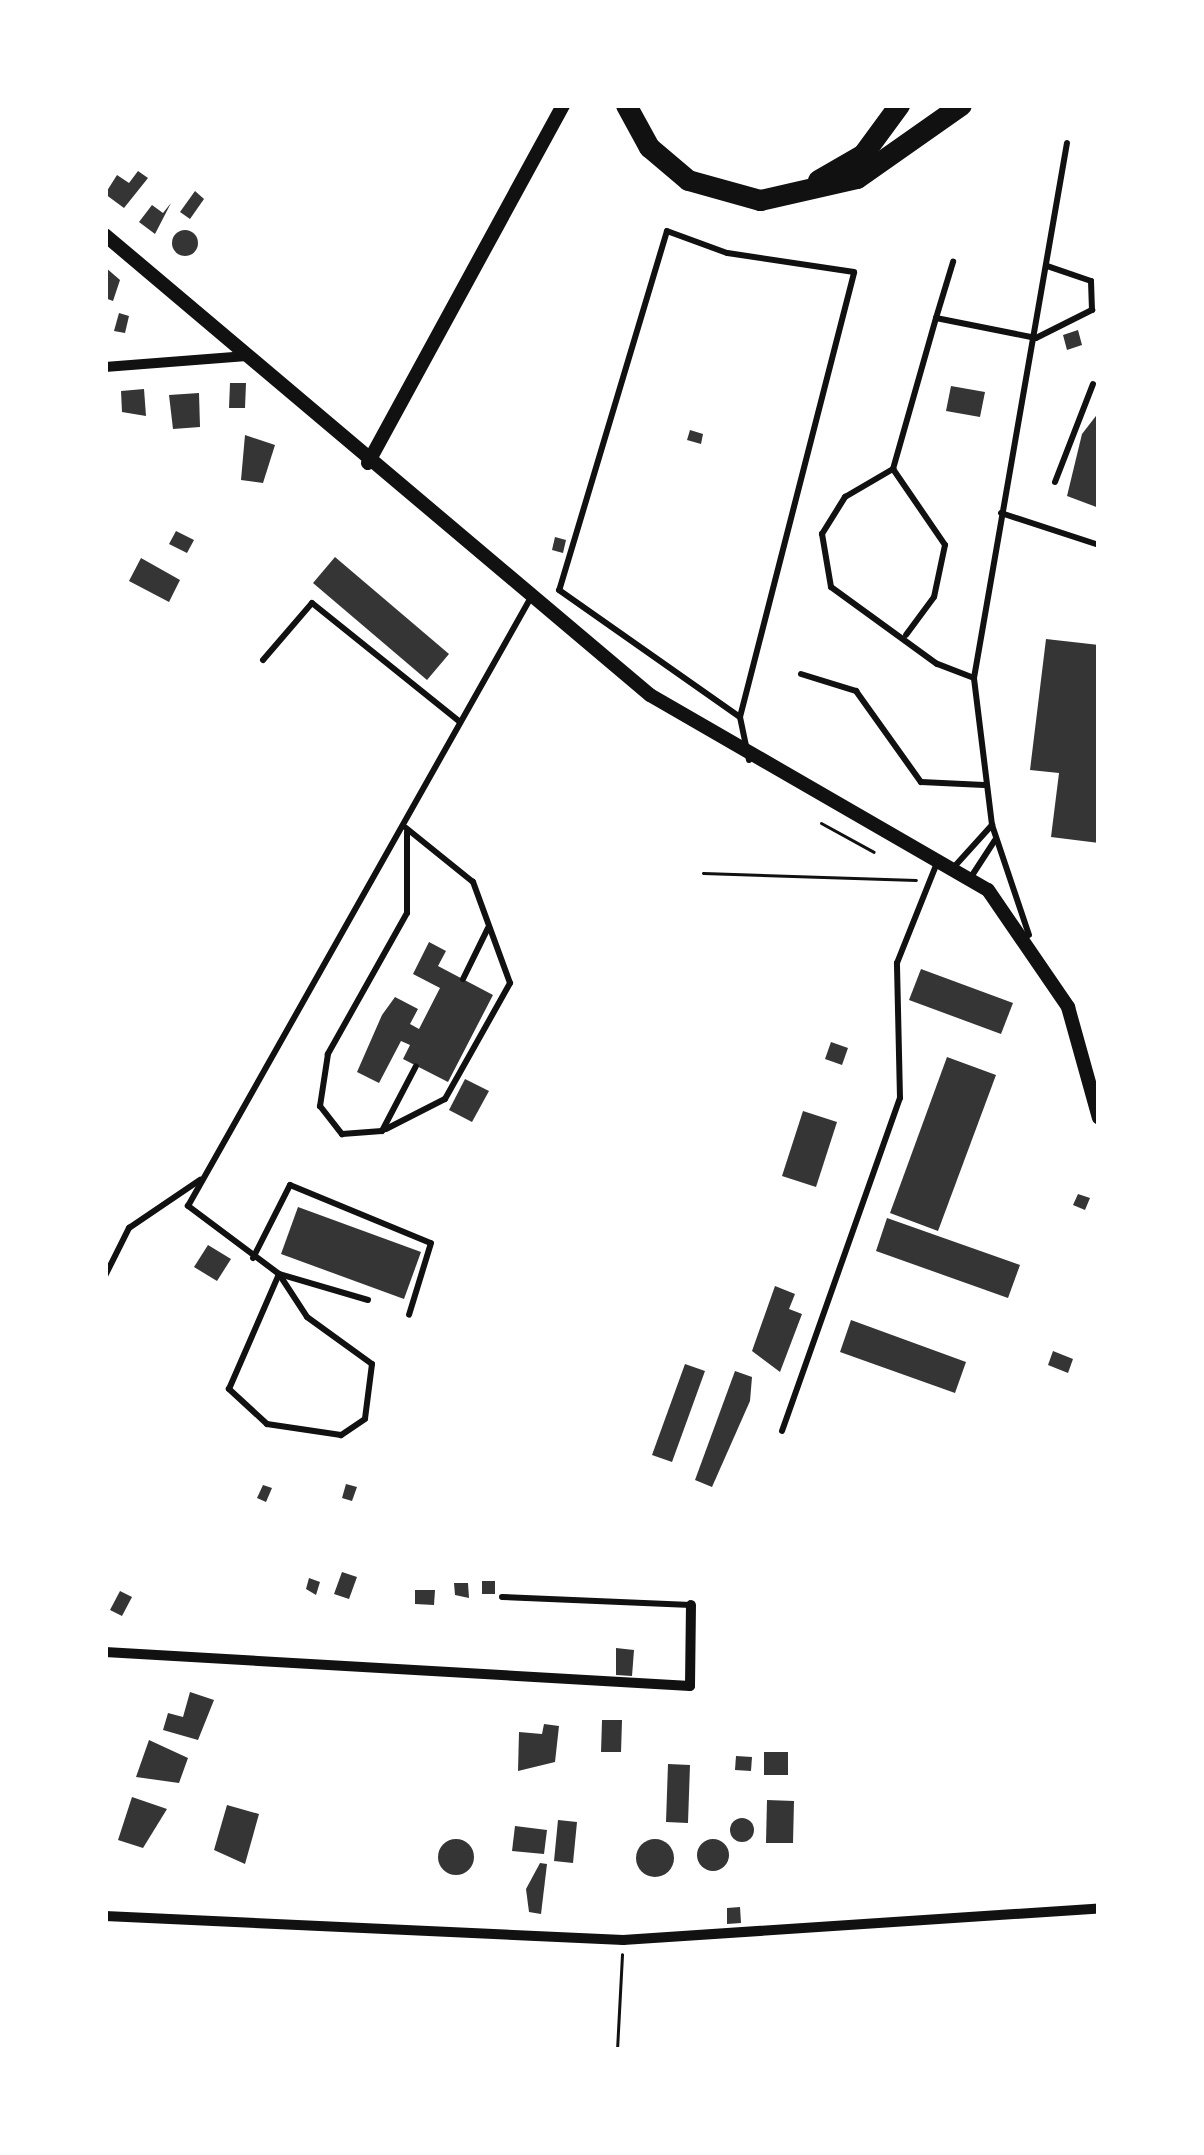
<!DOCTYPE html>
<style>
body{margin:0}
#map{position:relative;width:1204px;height:2155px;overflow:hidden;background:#fff;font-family:"PT Sans Narrow",sans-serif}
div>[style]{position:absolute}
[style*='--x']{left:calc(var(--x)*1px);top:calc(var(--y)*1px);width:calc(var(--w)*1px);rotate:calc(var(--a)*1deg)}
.building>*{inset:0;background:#353535}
.round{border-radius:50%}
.path>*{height:3px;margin:-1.5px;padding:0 1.5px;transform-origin:1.5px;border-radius:1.5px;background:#111}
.service>*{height:6px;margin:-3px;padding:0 3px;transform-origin:3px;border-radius:3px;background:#111}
.minor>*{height:10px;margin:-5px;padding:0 5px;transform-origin:5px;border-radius:5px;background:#111}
.tertiary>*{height:14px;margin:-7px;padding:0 7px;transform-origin:7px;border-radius:7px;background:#111}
.motorway>*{height:21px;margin:-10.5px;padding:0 10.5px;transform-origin:10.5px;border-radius:10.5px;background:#111}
span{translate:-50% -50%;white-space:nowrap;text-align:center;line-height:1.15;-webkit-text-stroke:12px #fff;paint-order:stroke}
.frame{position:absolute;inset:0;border:108px solid #fff;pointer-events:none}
</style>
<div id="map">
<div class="building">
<div style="clip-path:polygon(138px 171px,148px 178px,124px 208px,105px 194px,117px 175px,129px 183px)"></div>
<div style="clip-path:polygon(195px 191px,204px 199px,190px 219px,180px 212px)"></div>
<div style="clip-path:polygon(171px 203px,155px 234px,139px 222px,152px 205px,163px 213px)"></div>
<div class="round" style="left:172px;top:230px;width:26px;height:26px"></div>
<div style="clip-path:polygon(105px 267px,120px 280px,113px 301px,105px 298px)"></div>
<div style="clip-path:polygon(119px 313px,129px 316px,125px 333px,114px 331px)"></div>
<div style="clip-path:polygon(1078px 330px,1082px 345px,1067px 350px,1063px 335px)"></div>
<div style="clip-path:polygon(230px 383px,246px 383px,245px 408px,229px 408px)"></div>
<div style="clip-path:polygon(951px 386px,985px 392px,980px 417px,946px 411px)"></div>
<div style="clip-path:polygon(144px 389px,146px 416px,122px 412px,121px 391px)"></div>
<div style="clip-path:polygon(199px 393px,200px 427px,173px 429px,169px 395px)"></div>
<div style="clip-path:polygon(1099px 412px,1099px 508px,1067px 496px,1082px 434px)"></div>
<div style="clip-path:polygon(690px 430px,703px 434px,701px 444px,687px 440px)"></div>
<div style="clip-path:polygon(245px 435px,275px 445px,263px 483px,241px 480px)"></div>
<div style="clip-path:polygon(176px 531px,194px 540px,187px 553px,169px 544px)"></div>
<div style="clip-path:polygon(555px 537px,566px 540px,563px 553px,552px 550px)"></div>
<div style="clip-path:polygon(335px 557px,449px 654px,427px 680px,313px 583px)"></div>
<div style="clip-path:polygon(141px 558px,180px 580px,169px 602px,129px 581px)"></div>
<div style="clip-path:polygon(1046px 639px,1099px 645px,1099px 843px,1051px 837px,1059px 773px,1030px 770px)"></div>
<div style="clip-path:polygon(429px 942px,446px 951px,438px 966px,493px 995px,448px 1082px,403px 1059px,410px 1045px,401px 1041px,379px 1083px,357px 1072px,382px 1015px,395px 997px,418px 1009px,410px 1024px,419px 1029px,440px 988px,413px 974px)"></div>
<div style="clip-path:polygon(921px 969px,1013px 1003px,1001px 1034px,909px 1000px)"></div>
<div style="clip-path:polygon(831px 1042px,848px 1048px,842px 1065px,825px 1059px)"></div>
<div style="clip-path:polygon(947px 1057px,996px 1075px,938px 1231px,890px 1213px)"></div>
<div style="clip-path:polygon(465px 1079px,489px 1091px,472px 1122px,449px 1110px)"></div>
<div style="clip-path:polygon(803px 1111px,837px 1122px,816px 1187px,782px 1176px)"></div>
<div style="clip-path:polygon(1078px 1194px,1090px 1198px,1085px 1210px,1073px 1205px)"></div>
<div style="clip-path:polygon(298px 1207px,421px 1252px,404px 1299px,281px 1254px)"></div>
<div style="clip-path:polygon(887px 1218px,1020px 1265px,1008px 1298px,876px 1251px)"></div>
<div style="clip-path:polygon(208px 1245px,231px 1259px,217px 1281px,194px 1267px)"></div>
<div style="clip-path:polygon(775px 1286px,795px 1294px,789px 1309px,802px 1314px,780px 1372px,752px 1351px)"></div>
<div style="clip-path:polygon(851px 1320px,966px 1362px,955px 1393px,840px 1352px)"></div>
<div style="clip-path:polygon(1053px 1351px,1073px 1359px,1068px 1373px,1048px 1365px)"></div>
<div style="clip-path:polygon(685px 1364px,705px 1371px,672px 1462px,652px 1455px)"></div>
<div style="clip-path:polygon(735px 1371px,752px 1377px,750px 1401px,712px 1487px,695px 1480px)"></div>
<div style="clip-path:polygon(346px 1484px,357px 1487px,352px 1501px,342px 1498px)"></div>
<div style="clip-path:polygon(263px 1485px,272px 1488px,266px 1502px,257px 1498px)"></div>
<div style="clip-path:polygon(342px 1572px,357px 1577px,349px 1599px,334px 1594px)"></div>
<div style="clip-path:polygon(309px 1578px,320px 1582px,316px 1595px,306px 1589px)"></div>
<div style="clip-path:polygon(482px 1581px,495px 1581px,495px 1594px,482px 1594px)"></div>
<div style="clip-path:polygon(454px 1583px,468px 1583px,469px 1598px,455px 1595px)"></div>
<div style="clip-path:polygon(415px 1590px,435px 1590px,434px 1605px,415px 1604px)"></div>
<div style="clip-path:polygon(120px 1591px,132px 1597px,122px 1616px,110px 1610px)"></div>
<div style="clip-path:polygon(616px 1648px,634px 1650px,632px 1676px,616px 1675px)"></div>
<div style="clip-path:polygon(190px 1692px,214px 1700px,198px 1740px,163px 1730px,168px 1713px,183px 1717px)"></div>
<div style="clip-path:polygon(602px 1720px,622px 1720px,621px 1752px,601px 1752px)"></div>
<div style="clip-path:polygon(544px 1724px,559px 1726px,555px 1762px,518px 1771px,519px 1732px,542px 1734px)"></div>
<div style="clip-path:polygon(149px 1740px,188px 1758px,179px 1783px,136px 1777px)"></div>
<div style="clip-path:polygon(764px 1752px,788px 1752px,788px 1775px,764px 1775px)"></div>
<div style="clip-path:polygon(736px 1756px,752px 1757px,751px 1771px,735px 1770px)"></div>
<div style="clip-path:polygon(668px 1764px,690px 1765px,688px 1823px,666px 1822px)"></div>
<div style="clip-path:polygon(132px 1797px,167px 1809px,143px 1848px,118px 1840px)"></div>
<div style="clip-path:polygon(767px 1800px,794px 1801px,793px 1843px,766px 1843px)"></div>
<div style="clip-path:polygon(227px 1805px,259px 1814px,245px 1864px,214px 1850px)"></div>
<div class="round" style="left:730px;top:1818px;width:24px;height:24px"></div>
<div style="clip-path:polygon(558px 1820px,577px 1822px,573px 1863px,554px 1861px)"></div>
<div style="clip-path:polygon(515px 1826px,547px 1830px,544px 1854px,512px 1851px)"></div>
<div class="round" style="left:438px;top:1839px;width:36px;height:36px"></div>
<div class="round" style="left:636px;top:1839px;width:38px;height:38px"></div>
<div class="round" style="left:697px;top:1839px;width:32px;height:32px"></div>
<div style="clip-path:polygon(540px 1863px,547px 1864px,541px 1914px,529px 1912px,526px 1889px)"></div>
<div style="clip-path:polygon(740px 1907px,741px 1923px,727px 1924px,727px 1908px)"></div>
</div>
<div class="path">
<div style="--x:821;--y:823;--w:60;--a:28.7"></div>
<div style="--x:703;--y:873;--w:213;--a:1.9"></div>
<div style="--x:617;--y:2050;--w:96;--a:-87"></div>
</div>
<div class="service">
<div style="--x:936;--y:318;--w:59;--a:-73.1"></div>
<div style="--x:893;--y:469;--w:92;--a:55.6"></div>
<div style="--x:945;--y:545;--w:53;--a:101.9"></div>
<div style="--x:934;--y:597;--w:47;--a:126.4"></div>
<div style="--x:1055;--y:482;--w:105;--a:-68.8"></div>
<div style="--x:1001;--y:513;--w:103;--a:18.1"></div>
<div style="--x:263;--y:660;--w:75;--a:-49.3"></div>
<div style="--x:312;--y:603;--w:189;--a:38.8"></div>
<div style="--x:801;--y:674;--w:58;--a:17.2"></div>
<div style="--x:856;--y:691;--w:112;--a:54.5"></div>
<div style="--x:921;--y:782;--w:63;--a:2.7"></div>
<div style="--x:974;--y:678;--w:40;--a:-159"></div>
<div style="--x:937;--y:664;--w:131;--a:-144"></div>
<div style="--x:831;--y:587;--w:54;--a:-99.6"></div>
<div style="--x:822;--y:534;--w:44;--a:-58.1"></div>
<div style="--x:845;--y:497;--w:56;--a:-30.3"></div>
<div style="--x:893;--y:469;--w:157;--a:-74.1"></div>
<div style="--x:936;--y:318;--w:102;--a:11.3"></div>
<div style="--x:1036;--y:338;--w:63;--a:-26.6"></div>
<div style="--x:1092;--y:310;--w:29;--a:-92"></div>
<div style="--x:1091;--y:281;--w:46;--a:-161.2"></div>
<div style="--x:740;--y:717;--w:459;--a:-75.6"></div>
<div style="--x:854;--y:272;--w:128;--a:-171.5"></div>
<div style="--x:727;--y:253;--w:64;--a:-159.9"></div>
<div style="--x:667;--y:231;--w:375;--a:106.7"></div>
<div style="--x:559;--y:590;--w:221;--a:35.1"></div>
<div style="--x:740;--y:717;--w:44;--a:78.2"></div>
<div style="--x:407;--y:832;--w:81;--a:90"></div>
<div style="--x:407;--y:913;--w:162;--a:119.3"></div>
<div style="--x:328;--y:1054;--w:53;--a:98.7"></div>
<div style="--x:320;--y:1106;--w:36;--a:52"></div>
<div style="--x:342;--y:1134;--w:40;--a:-4.3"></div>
<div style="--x:382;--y:1131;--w:73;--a:-62.4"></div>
<div style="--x:954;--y:867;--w:57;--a:-47.9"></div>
<div style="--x:971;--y:877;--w:44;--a:-57"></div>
<div style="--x:1029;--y:935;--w:116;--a:-108.6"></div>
<div style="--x:992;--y:825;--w:148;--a:-97"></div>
<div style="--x:974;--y:678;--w:543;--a:-80.14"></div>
<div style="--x:463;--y:979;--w:57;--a:-63.9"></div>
<div style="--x:386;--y:1129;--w:66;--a:-27"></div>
<div style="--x:445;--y:1099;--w:133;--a:-60.7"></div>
<div style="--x:510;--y:983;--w:108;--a:-110.1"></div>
<div style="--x:473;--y:882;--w:86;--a:-141.1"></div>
<div style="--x:253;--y:1258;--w:82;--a:-63.1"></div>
<div style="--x:290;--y:1185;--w:152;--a:22.4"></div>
<div style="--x:431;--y:1243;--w:75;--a:107"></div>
<div style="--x:279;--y:1274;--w:51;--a:56.9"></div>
<div style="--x:307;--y:1317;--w:80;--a:35.9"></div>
<div style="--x:372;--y:1364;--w:55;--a:97.3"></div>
<div style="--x:365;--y:1419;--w:29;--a:146"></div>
<div style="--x:341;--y:1435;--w:75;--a:-171.5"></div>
<div style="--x:267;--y:1424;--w:52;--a:-137.4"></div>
<div style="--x:229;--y:1389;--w:125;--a:-66.5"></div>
<div style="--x:105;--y:1276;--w:54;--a:-63.4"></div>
<div style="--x:129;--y:1228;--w:86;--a:-34.1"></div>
<div style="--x:368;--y:1300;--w:93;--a:-163.7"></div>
<div style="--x:279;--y:1274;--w:114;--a:-143.2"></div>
<div style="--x:188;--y:1206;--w:697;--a:-60.6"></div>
<div style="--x:782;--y:1431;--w:353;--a:-70.5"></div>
<div style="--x:900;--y:1098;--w:135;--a:-91.3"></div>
<div style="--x:897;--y:963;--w:108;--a:-68.2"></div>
<div style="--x:502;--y:1597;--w:189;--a:2.4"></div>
</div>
<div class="minor">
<div style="--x:105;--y:367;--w:142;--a:-4.4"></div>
<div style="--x:105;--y:1652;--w:586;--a:3.33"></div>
<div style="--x:690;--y:1686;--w:81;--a:-89.3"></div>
<div style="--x:105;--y:1916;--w:519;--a:2.65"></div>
<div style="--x:623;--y:1940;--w:477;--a:-3.8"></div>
</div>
<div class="tertiary">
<div style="--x:105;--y:235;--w:713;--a:40.17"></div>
<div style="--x:650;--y:695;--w:390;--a:30"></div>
<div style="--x:988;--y:890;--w:142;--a:55.6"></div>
<div style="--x:1068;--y:1007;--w:115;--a:74.4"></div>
<div style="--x:368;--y:463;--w:408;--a:-61.4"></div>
</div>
<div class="motorway">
<div style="--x:626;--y:105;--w:48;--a:61.3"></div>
<div style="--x:649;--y:147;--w:51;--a:40.2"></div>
<div style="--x:688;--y:180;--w:75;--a:15.5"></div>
<div style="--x:760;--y:200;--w:99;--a:-12.8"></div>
<div style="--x:857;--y:178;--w:127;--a:-35.1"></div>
<div style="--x:818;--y:180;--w:52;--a:-30"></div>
<div style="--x:863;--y:154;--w:61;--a:-53.7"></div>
</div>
<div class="frame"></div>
</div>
